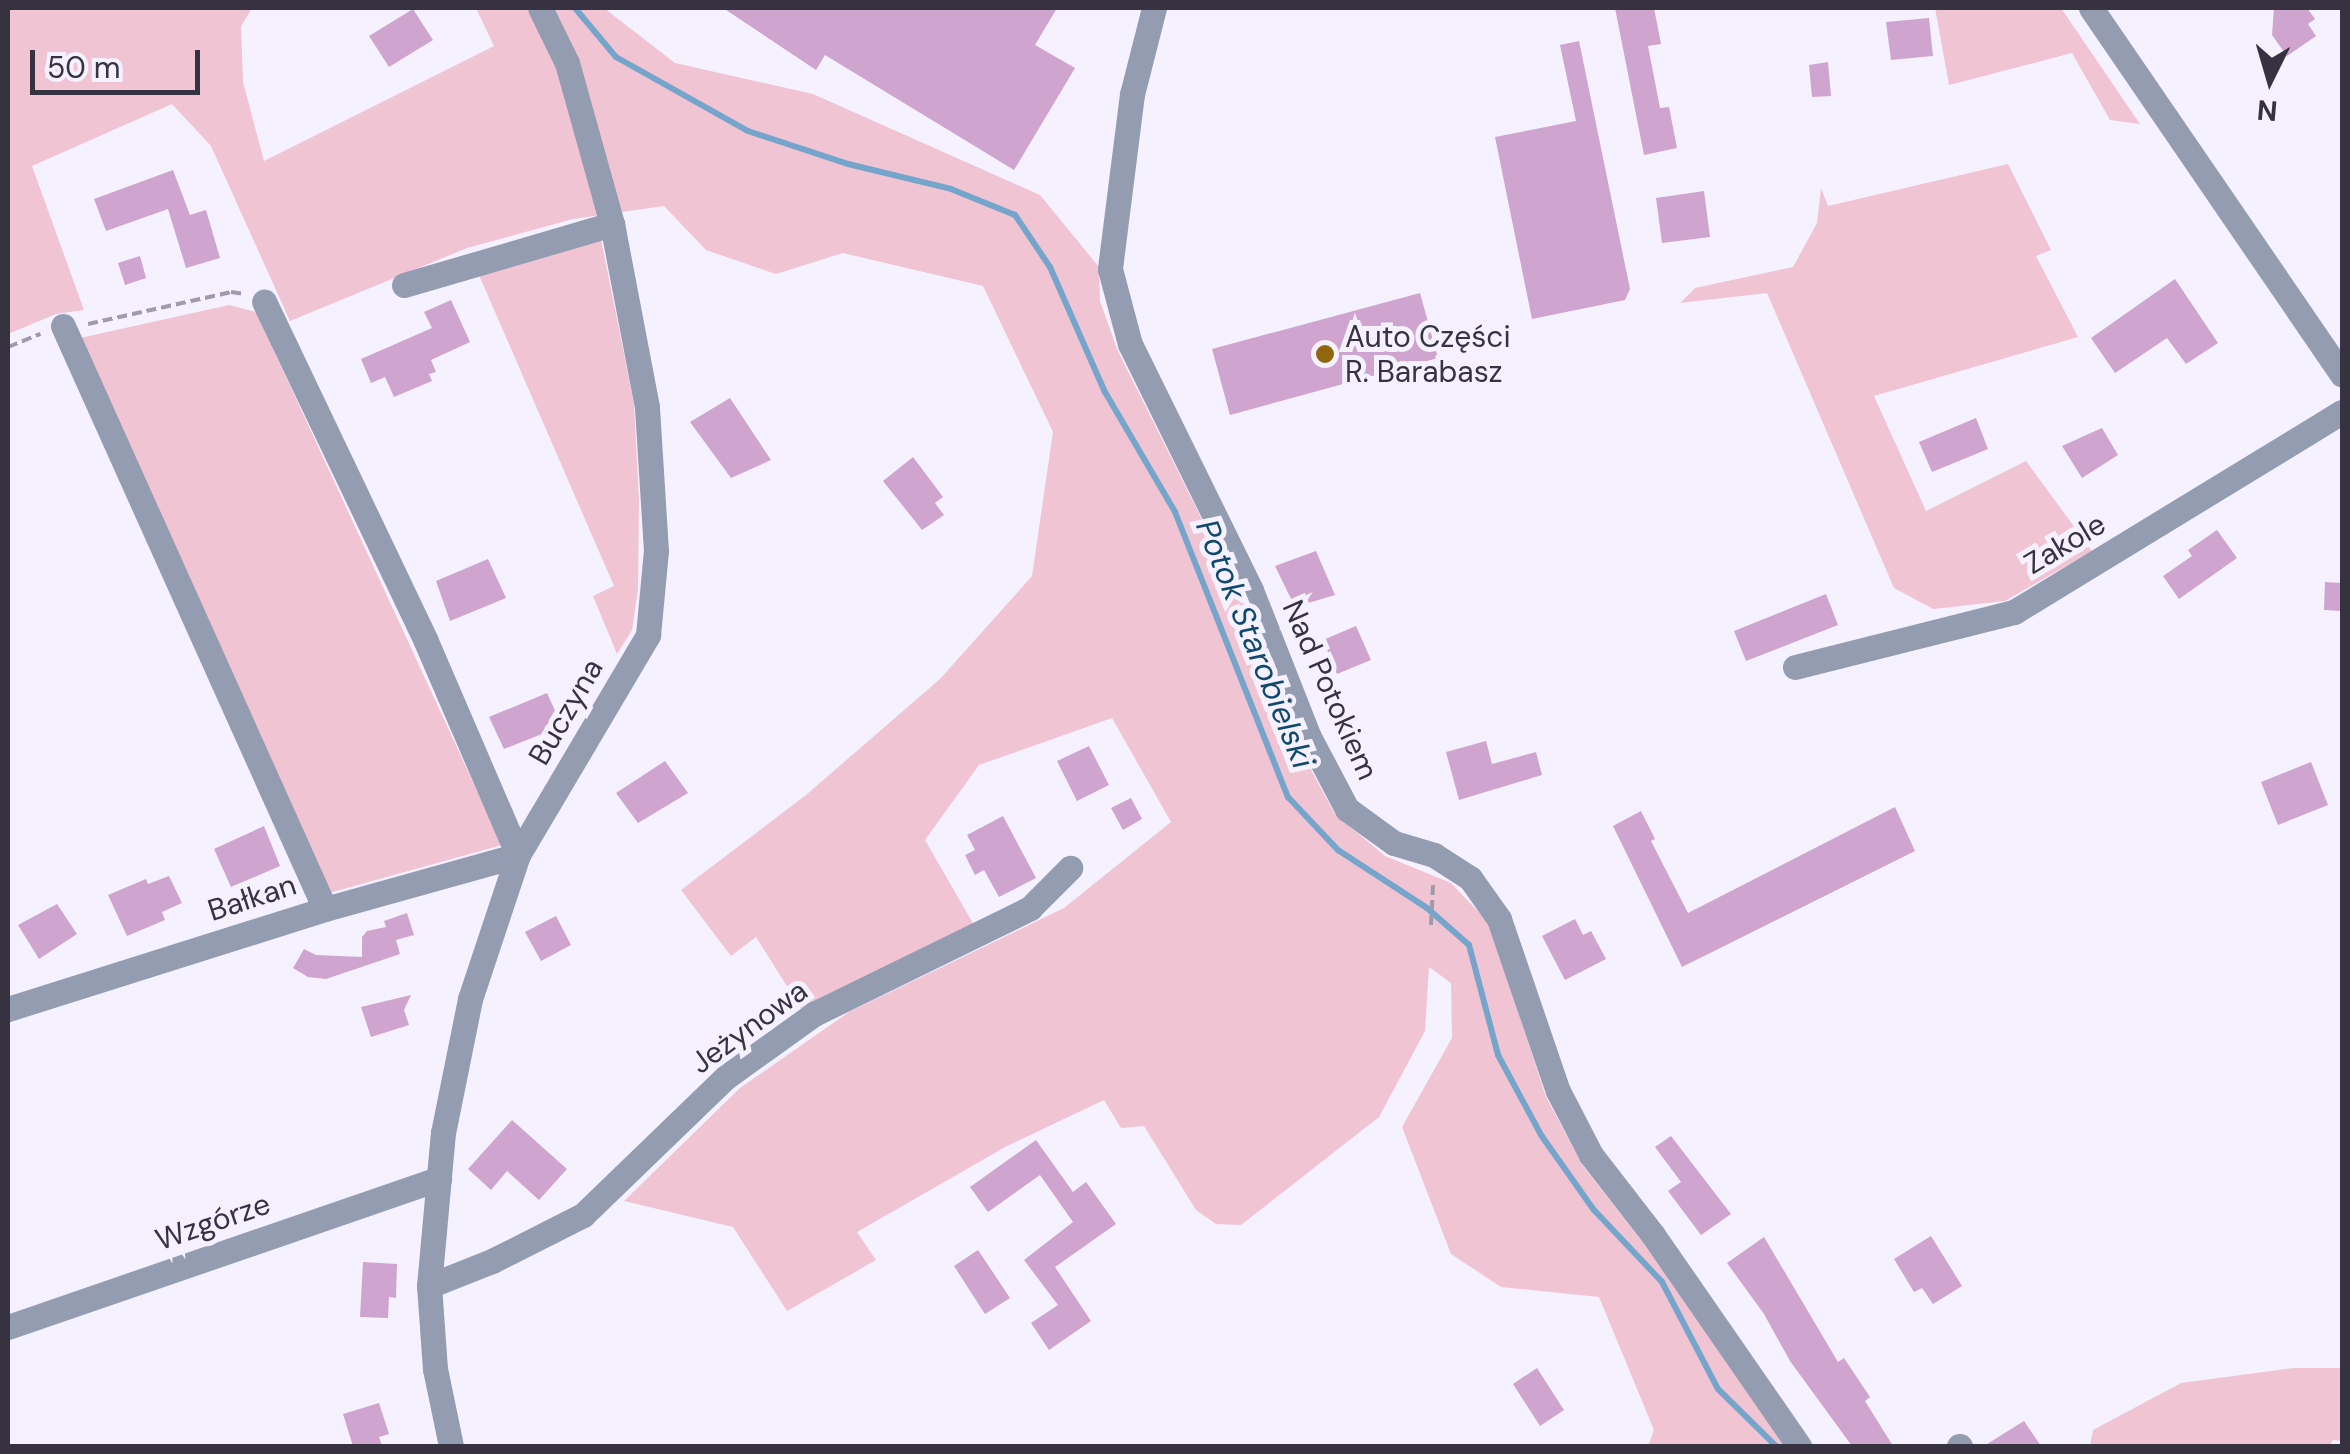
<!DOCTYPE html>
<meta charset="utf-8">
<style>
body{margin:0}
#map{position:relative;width:2350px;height:1454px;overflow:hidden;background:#f5f1ff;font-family:"DM Sans",sans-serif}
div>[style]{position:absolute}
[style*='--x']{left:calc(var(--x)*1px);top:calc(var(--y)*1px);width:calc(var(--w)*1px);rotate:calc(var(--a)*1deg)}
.green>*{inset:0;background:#f1c4d4}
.stream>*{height:6px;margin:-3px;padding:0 3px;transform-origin:3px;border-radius:3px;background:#75a5cb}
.building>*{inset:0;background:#cfa4ce}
.path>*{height:4px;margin-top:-2px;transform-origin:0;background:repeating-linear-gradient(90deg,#9f9ba8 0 10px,transparent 0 15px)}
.minor>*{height:25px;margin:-12.5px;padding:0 12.5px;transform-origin:12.5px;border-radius:12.5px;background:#949cb2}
.dots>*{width:28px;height:28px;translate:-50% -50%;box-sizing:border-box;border:5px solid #f5f1ff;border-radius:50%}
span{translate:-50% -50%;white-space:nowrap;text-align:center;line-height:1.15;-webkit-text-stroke:10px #f5f1ff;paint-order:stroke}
.poi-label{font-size:30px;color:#36323f}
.left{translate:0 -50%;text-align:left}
.street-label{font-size:30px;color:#36323f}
.water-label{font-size:32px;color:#10496e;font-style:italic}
.frame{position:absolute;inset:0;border:10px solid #36323f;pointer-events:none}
.north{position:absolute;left:2220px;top:30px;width:100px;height:100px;-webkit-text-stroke:8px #f5f1ff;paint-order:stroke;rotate:185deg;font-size:28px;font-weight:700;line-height:40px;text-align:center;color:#36323f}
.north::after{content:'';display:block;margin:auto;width:35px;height:45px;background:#36323f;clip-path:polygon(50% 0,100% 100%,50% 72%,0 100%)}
.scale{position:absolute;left:30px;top:50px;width:170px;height:45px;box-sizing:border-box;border:5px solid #36323f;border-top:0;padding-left:12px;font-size:30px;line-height:35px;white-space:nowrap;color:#36323f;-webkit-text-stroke:8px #f5f1ff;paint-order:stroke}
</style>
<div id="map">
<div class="green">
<div style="clip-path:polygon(8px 8px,252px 8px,241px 26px,243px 82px,264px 161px,494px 46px,476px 8px,604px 8px,675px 63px,813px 94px,1040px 195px,1099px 267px,1100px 301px,1117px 349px,1240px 596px,1296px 742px,1335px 814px,1385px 856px,1451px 883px,1489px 923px,1546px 1097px,1583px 1166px,1645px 1245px,1786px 1446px,1648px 1446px,1654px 1430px,1599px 1297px,1501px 1287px,1451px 1254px,1402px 1127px,1452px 1038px,1451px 983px,1429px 967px,1425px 1031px,1379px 1117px,1241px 1225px,1216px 1224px,1196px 1210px,1144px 1126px,1121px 1128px,1104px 1100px,1007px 1146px,857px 1232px,876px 1260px,787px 1311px,733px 1227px,624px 1201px,740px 1088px,849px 1012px,1064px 908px,1171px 822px,1112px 718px,979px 765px,925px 840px,974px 925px,802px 1010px,756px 937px,731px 956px,681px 890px,806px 795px,940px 679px,1032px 576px,1053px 432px,983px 286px,843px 253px,776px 274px,706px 250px,664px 206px,573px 219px,467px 248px,290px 321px,211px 146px,172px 104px,32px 166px,84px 310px,56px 314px,8px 334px)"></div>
<div style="clip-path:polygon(1935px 8px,2061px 8px,2140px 124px,2110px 120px,2072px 53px,1949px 85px)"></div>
<div style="clip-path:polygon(2008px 164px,2051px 250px,2036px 256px,2078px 337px,1874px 396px,1926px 511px,2026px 461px,2092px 551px,2005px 601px,1933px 609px,1894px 588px,1767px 293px,1680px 303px,1695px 288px,1793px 267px,1817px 223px,1821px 188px,1828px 206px)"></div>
<div style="clip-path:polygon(601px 239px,634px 404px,639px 499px,638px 589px,632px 630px,617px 654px,593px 596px,614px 586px,479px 275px)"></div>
<div style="clip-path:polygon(229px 305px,256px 312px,502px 845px,329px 893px,80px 338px)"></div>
<div style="clip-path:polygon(2294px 1368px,2342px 1368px,2342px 1441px,2333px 1440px,2329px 1446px,2090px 1446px,2093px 1430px,2181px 1383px)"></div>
</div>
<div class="stream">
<div style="--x:575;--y:8;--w:64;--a:50.1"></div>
<div style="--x:616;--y:57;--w:151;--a:29.3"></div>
<div style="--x:748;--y:131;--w:105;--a:18.3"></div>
<div style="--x:848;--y:164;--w:106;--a:13.6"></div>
<div style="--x:951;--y:189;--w:69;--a:22.1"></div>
<div style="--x:1015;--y:215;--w:63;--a:56.1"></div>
<div style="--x:1050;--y:267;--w:137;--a:66.3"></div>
<div style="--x:1105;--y:392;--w:139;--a:59.7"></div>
<div style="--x:1175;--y:512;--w:307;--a:68.4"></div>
<div style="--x:1288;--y:797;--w:73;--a:46.7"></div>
<div style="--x:1338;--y:850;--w:106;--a:33.1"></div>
<div style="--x:1427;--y:908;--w:56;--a:41.4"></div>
<div style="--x:1469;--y:945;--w:114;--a:75.2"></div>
<div style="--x:1498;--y:1055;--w:91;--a:61.7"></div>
<div style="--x:1541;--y:1135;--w:92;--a:54.8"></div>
<div style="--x:1594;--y:1210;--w:99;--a:46.6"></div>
<div style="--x:1662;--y:1282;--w:121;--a:62.4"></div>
<div style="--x:1718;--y:1389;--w:81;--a:44.5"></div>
</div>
<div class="building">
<div style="clip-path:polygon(723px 8px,1057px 8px,1035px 45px,1075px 68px,1014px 170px,825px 55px,816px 70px)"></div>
<div style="clip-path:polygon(1615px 8px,1654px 8px,1661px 44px,1648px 46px,1660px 108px,1669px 107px,1677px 148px,1644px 155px)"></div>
<div style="clip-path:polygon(2274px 8px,2307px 8px,2315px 19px,2308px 24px,2316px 36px,2287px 56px,2272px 35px)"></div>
<div style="clip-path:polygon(413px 9px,433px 40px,389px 67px,369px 36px)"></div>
<div style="clip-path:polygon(1929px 18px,1933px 56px,1891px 60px,1886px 22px)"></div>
<div style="clip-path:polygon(1579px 41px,1630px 289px,1625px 300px,1532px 319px,1495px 137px,1576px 121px,1560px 45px)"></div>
<div style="clip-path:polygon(1828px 62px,1831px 96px,1812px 97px,1809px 65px)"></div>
<div style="clip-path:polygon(173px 170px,190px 215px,206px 210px,220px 258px,186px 268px,168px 209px,106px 231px,94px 199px)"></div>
<div style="clip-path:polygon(1704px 191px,1710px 237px,1662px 243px,1656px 198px)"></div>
<div style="clip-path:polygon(140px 256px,146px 278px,125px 285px,118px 263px)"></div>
<div style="clip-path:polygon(2175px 279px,2218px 343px,2186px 364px,2167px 338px,2115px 373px,2091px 338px)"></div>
<div style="clip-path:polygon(1420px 293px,1438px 358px,1230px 415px,1212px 349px)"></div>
<div style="clip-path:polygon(451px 300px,470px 342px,431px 360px,436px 372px,429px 374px,432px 381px,394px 397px,385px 377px,371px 383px,361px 359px,432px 328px,424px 312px)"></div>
<div style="clip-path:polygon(730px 398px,771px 460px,731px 478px,690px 422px)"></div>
<div style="clip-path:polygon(1976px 418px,1988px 449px,1932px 472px,1919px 442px)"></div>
<div style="clip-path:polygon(2102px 428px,2118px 455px,2082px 478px,2062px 446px)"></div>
<div style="clip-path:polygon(913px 457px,943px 497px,935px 503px,944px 515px,922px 530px,883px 481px)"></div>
<div style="clip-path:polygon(2217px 530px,2237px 558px,2179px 599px,2163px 576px,2192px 556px,2188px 550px)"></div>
<div style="clip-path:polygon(1316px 551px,1335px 595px,1295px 607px,1275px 566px)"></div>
<div style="clip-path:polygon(488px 559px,506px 598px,450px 621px,436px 581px)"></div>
<div style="clip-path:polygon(2325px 582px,2342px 583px,2342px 611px,2324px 610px)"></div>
<div style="clip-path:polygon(1826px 594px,1838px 625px,1746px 661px,1734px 631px)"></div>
<div style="clip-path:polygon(1356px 626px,1371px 660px,1337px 674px,1323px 640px)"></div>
<div style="clip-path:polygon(547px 693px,562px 726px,504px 749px,489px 717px)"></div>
<div style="clip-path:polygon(1486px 741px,1492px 764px,1536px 752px,1542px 775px,1459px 800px,1446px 752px)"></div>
<div style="clip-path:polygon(1089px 746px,1109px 785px,1077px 801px,1057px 761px)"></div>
<div style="clip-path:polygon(665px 761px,688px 793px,638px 823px,616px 793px)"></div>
<div style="clip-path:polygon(2311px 762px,2328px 805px,2278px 825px,2261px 782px)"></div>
<div style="clip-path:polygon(1131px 798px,1142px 819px,1123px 830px,1111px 808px)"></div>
<div style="clip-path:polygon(1895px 807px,1915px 851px,1682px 967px,1613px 826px,1641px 811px,1655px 839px,1651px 841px,1688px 913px)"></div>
<div style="clip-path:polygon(1003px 816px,1036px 878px,999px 897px,984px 870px,975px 875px,965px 855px,975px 850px,967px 835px)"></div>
<div style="clip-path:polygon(264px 826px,280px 866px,231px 887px,214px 849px)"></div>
<div style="clip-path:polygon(169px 876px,182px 903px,162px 912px,165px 920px,127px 936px,108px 895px,146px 879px,148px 884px)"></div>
<div style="clip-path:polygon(57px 904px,77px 934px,39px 959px,18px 925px)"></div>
<div style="clip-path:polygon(407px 913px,414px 935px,396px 940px,400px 954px,326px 979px,308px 977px,293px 968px,304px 949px,316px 955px,362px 957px,362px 937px,367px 931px,386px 927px,384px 921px)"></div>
<div style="clip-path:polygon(556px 916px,571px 945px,541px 961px,525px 932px)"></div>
<div style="clip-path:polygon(1575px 919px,1583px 935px,1591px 931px,1606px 959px,1565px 980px,1542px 936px)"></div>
<div style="clip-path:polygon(411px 995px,404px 1010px,409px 1025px,371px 1037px,361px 1007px)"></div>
<div style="clip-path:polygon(512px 1120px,567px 1169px,539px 1200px,507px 1171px,491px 1190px,468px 1169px)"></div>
<div style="clip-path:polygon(1671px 1136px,1731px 1214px,1701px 1235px,1668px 1191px,1681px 1182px,1655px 1147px)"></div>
<div style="clip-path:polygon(1036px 1140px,1073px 1192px,1086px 1182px,1116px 1224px,1055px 1267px,1091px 1321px,1049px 1350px,1031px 1323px,1058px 1305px,1024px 1260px,1073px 1222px,1040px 1175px,988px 1212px,970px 1187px)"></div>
<div style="clip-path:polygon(1931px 1236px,1962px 1286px,1933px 1304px,1922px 1288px,1914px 1292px,1894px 1259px)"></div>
<div style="clip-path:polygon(1764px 1237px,1838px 1362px,1844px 1358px,1870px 1397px,1865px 1401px,1893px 1446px,1852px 1446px,1790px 1361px,1764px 1314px,1727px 1263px)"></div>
<div style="clip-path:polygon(978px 1250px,1010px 1298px,985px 1314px,954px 1266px)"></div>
<div style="clip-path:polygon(363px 1262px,397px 1264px,396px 1298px,389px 1297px,388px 1318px,360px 1317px)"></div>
<div style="clip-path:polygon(1537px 1368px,1564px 1410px,1540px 1426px,1513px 1384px)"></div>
<div style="clip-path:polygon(379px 1403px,389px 1434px,379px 1437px,382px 1446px,353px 1446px,343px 1414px)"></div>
<div style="clip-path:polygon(2024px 1421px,2041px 1446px,1984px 1446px)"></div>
</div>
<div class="path">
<div style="--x:88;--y:324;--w:147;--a:-12.6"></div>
<div style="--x:231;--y:292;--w:14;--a:8"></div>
<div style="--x:8;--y:347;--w:35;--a:-22"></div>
<div style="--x:1431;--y:925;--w:40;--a:-87.1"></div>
</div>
<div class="minor">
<div style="--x:1154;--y:8;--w:89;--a:104.3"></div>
<div style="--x:1132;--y:94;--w:176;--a:97.2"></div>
<div style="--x:1110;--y:269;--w:78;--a:75.1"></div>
<div style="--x:1130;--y:344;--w:274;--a:63.8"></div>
<div style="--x:1251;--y:590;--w:156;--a:68.5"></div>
<div style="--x:1308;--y:735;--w:84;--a:62.2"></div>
<div style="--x:1347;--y:809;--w:58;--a:35.9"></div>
<div style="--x:1394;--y:843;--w:42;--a:16.7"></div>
<div style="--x:1434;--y:855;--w:43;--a:32.6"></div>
<div style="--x:1470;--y:878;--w:50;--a:54.7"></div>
<div style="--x:1499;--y:919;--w:182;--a:71.1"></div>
<div style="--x:1558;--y:1091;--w:72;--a:62.7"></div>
<div style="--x:1591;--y:1155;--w:101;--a:52.2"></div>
<div style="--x:1653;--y:1235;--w:257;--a:55.3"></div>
<div style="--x:2091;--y:8;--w:444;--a:55.6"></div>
<div style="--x:404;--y:285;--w:217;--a:-16.3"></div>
<div style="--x:63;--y:326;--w:639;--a:65.8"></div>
<div style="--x:1795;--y:667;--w:226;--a:-14.1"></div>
<div style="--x:2014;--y:612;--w:384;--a:-31.4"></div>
<div style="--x:8;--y:1009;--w:332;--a:-17.5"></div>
<div style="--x:325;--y:909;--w:200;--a:-15.6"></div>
<div style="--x:518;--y:855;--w:233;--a:-113.3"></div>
<div style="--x:426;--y:641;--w:376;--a:-115.5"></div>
<div style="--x:429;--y:1286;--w:68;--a:-21.6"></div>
<div style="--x:492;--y:1261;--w:102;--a:-26.8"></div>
<div style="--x:583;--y:1215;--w:199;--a:-44"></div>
<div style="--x:726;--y:1077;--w:108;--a:-35.6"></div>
<div style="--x:814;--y:1014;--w:241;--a:-26.1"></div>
<div style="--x:1030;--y:908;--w:57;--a:-45"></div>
<div style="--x:8;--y:1327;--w:456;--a:-19"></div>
<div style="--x:451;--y:1446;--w:79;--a:-101.7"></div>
<div style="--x:435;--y:1369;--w:83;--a:-94.1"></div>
<div style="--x:429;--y:1286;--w:154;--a:-84.8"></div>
<div style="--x:443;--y:1133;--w:137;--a:-78.6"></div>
<div style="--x:470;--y:999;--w:152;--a:-71.6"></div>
<div style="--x:518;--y:855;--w:256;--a:-59.4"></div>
<div style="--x:648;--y:635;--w:84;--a:-84.6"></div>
<div style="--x:656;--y:551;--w:144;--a:-93.6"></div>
<div style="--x:647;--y:407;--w:186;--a:-100.8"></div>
<div style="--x:612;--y:224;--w:167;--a:-105.6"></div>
<div style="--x:567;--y:63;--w:61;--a:-116.1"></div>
<div style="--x:1959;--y:1446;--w:1;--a:0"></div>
</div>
<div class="dots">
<div style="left:1325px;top:354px;background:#90660e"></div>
</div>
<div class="poi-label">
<span class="left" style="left:1345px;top:354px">Auto Części<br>R. Barabasz</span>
</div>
<div class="street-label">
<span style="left:2065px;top:544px;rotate:-31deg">Zakole</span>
<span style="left:1330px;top:690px;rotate:66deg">Nad Potokiem</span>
<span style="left:566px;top:712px;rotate:-60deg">Buczyna</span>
<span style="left:252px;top:898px;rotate:-18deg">Bałkan</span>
<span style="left:749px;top:1027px;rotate:-36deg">Jeżynowa</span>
<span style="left:213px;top:1222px;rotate:-19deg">Wzgórze</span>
</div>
<div class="water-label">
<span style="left:1255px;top:644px;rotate:68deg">Potok Starobielski</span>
</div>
<div class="frame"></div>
<div class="north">N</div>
<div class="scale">50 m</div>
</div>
